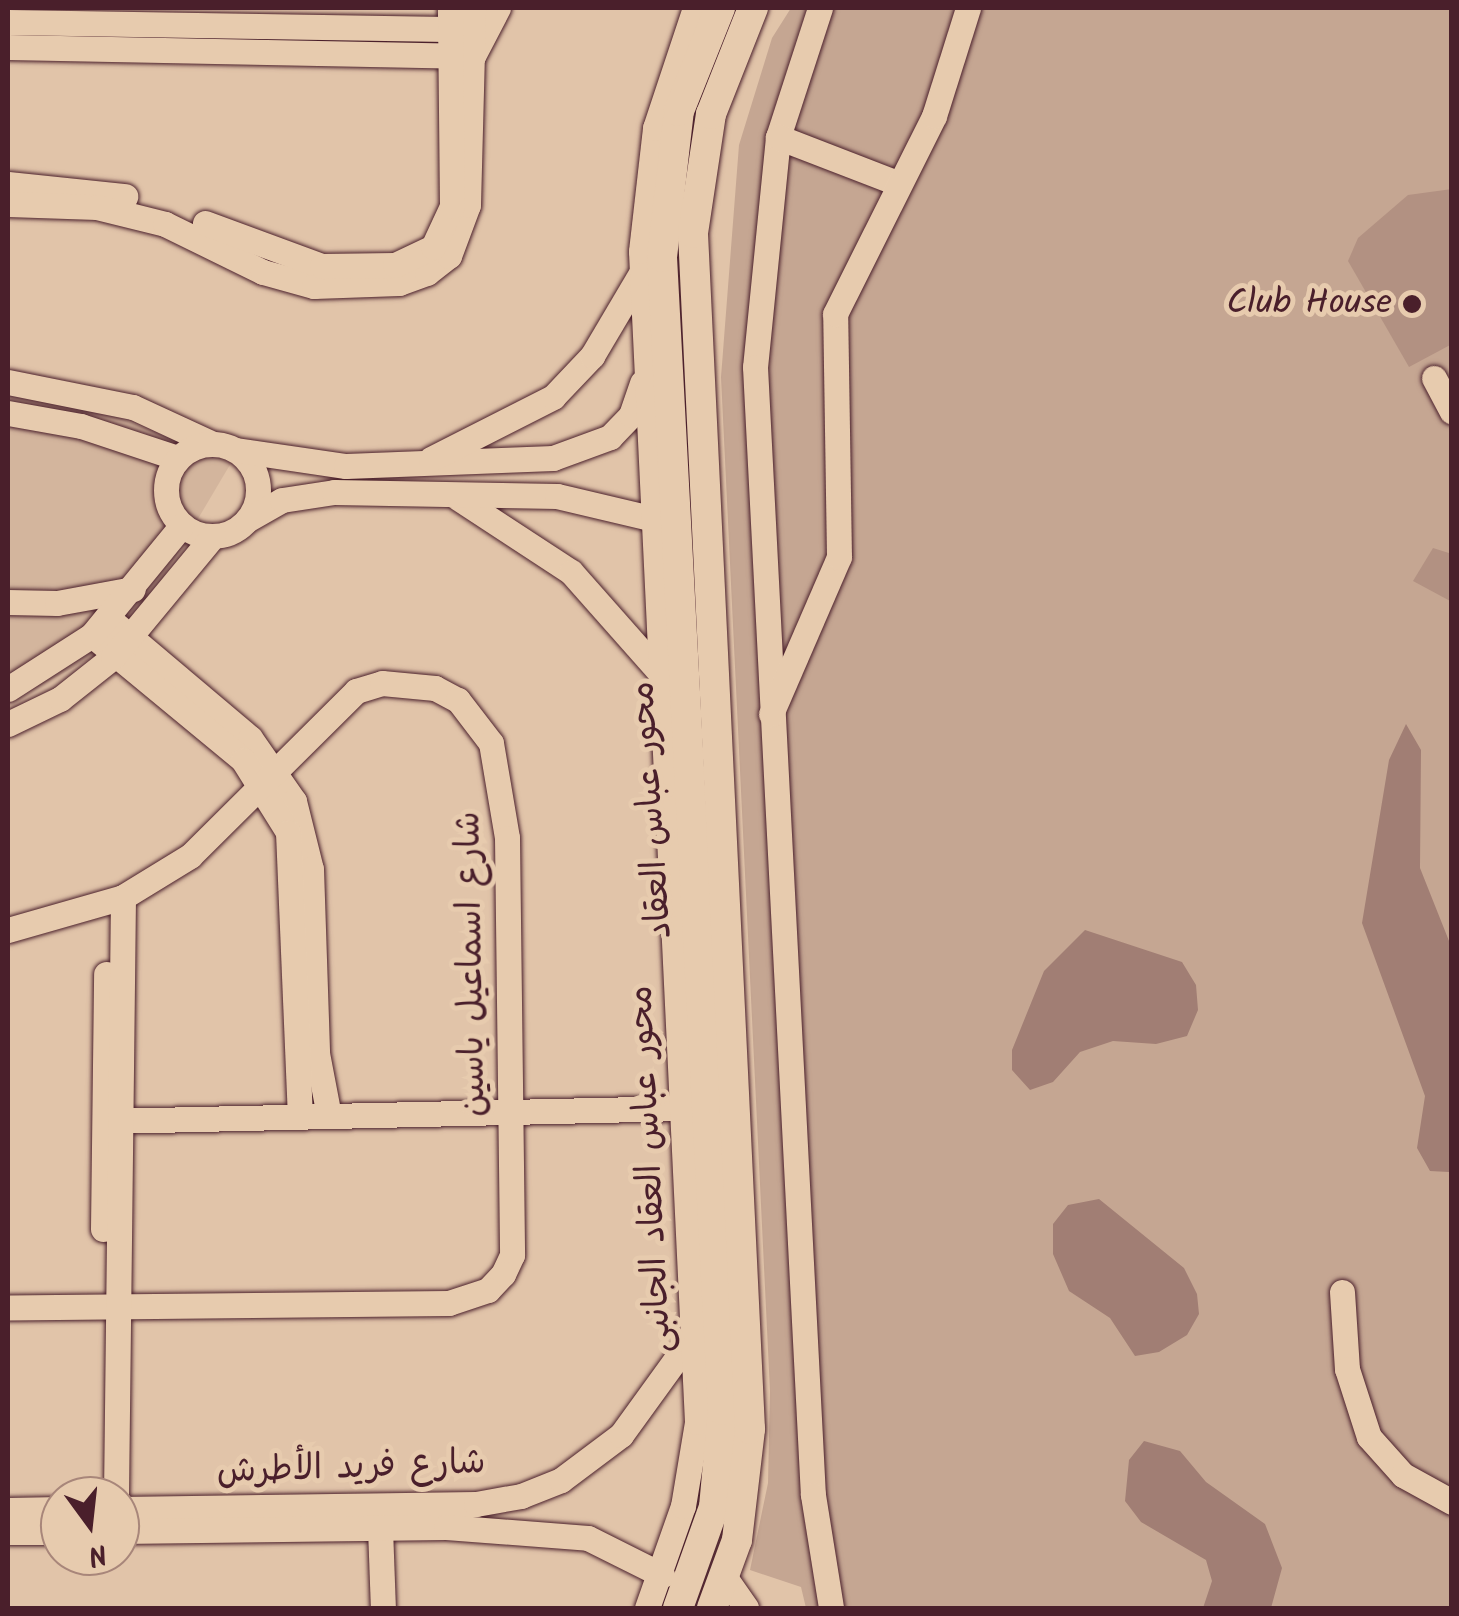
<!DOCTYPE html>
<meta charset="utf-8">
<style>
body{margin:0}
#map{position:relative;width:1459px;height:1616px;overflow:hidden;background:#e1c4a9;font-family:Kalam,"Playpen Sans Arabic",sans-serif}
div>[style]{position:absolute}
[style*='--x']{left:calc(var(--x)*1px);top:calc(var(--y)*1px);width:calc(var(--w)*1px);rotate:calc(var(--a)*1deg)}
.built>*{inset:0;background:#d3b59d}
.green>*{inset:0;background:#c5a692}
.water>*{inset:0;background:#a17e74}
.building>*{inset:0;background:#b29182}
.roads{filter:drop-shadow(0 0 2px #4a1f2b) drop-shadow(0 0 2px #4a1f2b)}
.minor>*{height:25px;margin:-12.5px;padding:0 12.5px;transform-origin:12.5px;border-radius:12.5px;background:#e7cbae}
.minor>.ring{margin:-12.5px;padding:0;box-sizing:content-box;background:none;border:25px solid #e7cbae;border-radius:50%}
.major>*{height:30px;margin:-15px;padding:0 15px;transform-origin:15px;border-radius:15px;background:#e7cbae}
.dots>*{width:28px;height:28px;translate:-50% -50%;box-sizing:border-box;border:5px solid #e7cbae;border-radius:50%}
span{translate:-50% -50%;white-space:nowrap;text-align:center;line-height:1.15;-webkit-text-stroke:10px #e7cbae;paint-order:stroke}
.poi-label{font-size:35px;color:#4a1f2b}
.right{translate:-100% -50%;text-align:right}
.street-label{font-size:35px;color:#4a1f2b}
.frame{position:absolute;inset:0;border:10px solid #4a1f2b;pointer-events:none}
.north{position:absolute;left:40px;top:1476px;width:100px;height:100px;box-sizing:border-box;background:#e7cbae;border:2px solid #a8867a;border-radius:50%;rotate:165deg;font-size:28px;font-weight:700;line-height:40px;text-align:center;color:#4a1f2b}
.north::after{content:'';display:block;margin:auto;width:35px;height:45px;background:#4a1f2b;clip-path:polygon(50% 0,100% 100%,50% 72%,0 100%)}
</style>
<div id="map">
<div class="built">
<div style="clip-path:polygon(8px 393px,105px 412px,231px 463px,157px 588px,95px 656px,8px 703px)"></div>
</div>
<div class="green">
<div style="clip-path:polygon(791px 8px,1451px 8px,1451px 1608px,806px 1608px,801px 1587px,750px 1570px,768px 1483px,770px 1391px,721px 377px,739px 145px,772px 38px)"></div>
</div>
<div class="water">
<div style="clip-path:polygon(1406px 724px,1421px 750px,1420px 868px,1451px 946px,1449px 1172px,1430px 1171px,1417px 1148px,1425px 1096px,1362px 923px,1389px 760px)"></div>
<div style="clip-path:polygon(1085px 930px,1182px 962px,1196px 985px,1198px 1010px,1187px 1036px,1156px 1044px,1113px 1041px,1080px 1052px,1053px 1082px,1030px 1090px,1012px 1070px,1012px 1050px,1044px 971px)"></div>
<div style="clip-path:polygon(1099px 1199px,1184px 1268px,1197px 1294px,1199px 1314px,1187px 1335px,1159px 1352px,1135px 1356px,1110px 1318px,1069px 1291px,1053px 1254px,1053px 1224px,1068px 1205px)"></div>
<div style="clip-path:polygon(1144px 1441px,1180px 1451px,1206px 1482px,1265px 1524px,1282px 1568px,1271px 1608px,1203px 1608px,1212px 1581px,1206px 1560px,1141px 1522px,1125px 1501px,1129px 1460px)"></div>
</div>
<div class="building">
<div style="clip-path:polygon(1452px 189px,1452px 344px,1409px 367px,1348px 261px,1358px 238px,1408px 195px)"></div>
<div style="clip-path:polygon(1433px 548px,1452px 554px,1452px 602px,1413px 581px)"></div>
</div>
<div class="roads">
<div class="minor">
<div style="--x:820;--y:8;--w:136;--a:108"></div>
<div style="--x:778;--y:137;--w:231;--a:95.7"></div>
<div style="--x:755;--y:367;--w:1129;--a:87.06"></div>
<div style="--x:813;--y:1495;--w:114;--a:80.9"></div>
<div style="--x:8;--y:22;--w:455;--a:0.9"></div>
<div style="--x:8;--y:47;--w:465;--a:1.1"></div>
<div style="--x:473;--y:56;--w:54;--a:-62.5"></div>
<div style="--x:778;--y:137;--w:128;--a:21.1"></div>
<div style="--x:8;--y:184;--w:118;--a:5.9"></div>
<div style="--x:8;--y:204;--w:89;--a:1.9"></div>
<div style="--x:97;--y:207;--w:70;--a:14"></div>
<div style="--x:165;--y:224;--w:109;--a:26.1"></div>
<div style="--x:263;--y:272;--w:53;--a:15.4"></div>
<div style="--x:314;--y:286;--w:85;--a:-2"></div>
<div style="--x:399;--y:283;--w:30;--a:-20"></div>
<div style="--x:427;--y:273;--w:28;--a:-38"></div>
<div style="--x:449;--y:256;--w:54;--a:-69.6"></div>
<div style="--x:468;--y:205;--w:197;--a:-88.5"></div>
<div style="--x:205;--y:223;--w:125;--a:20.2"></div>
<div style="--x:322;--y:266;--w:73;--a:-0.8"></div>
<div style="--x:395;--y:265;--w:42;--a:-25.3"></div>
<div style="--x:433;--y:247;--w:45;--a:-65.1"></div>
<div style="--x:452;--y:206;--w:198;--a:-90.6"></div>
<div style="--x:1434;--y:378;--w:38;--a:62"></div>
<div style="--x:8;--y:382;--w:127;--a:11.3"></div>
<div style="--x:133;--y:407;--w:86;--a:24.8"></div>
<div style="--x:8;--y:413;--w:74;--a:10.1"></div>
<div style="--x:81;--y:426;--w:102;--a:18.3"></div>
<div class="ring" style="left:166px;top:444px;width:67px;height:67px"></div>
<div style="--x:236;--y:450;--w:111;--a:8.3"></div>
<div style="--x:346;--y:466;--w:207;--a:-2.2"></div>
<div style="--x:553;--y:458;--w:61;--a:-20.2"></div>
<div style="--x:610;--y:437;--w:30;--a:-46"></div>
<div style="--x:631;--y:415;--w:34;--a:-71"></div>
<div style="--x:431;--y:459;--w:137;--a:-26.9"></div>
<div style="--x:553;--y:397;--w:57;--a:-46.4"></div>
<div style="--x:592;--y:356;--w:96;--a:-59.4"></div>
<div style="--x:458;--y:498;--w:135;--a:33.2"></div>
<div style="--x:571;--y:572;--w:137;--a:48.5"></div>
<div style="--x:247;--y:520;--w:40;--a:-29.7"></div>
<div style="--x:282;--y:500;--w:53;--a:-8.7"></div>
<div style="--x:334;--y:492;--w:223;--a:1"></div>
<div style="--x:557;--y:496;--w:100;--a:13.3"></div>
<div style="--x:8;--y:602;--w:49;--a:1.2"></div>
<div style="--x:57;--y:603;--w:77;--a:-10.4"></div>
<div style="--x:107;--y:617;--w:187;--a:40.2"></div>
<div style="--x:250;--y:738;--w:77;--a:55.1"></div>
<div style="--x:294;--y:801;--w:70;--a:76"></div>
<div style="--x:311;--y:869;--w:184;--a:88.1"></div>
<div style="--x:317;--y:1053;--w:64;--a:79.2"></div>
<div style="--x:92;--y:635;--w:196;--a:39.6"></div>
<div style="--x:243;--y:760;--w:85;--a:58"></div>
<div style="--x:288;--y:832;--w:285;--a:87.6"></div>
<div style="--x:8;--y:689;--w:100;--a:-32.7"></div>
<div style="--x:92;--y:635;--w:142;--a:-50.7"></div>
<div style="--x:771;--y:714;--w:171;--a:-66.6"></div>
<div style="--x:839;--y:557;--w:243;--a:-90.9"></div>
<div style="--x:835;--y:314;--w:221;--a:-63.4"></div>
<div style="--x:934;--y:116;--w:113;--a:-72.5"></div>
<div style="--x:8;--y:724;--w:58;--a:-25.7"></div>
<div style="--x:60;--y:699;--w:68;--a:-38.4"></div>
<div style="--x:113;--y:657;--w:157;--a:-50.4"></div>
<div style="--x:8;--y:930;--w:120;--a:-16"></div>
<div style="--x:123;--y:897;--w:79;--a:-31.5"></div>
<div style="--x:190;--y:856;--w:234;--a:-44.8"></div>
<div style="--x:356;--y:691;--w:27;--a:-17"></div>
<div style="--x:382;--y:683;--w:53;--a:5.4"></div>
<div style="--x:435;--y:688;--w:26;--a:28"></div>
<div style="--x:458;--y:700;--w:54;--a:52.5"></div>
<div style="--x:491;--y:743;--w:96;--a:80.4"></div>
<div style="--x:507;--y:838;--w:417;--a:89.3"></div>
<div style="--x:512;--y:1255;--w:21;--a:115"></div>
<div style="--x:503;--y:1274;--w:22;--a:133"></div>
<div style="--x:488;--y:1290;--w:41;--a:161.6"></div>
<div style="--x:449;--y:1303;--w:441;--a:179.4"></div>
<div style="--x:108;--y:1121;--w:577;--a:-1.29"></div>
<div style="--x:103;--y:1229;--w:255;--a:-89.3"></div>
<div style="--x:1342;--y:1292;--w:77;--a:86.3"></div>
<div style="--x:1347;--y:1369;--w:71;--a:72.1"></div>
<div style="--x:1369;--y:1437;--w:51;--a:48.2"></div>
<div style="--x:1403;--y:1475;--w:56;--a:28.9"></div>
<div style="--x:116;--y:1496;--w:599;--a:-89.33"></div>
<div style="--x:120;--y:1509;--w:356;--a:-0.8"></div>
<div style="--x:476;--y:1504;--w:46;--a:-10.1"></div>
<div style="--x:521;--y:1496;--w:43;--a:-21.8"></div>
<div style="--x:561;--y:1480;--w:75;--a:-36.9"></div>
<div style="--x:621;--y:1435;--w:125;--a:-54.1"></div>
<div style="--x:8;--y:1510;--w:52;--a:-1.1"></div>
<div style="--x:380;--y:1528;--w:80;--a:87.9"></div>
<div style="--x:120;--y:1531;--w:326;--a:-0.7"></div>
<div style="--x:446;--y:1527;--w:142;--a:4.4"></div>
<div style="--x:588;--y:1538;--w:83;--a:26.6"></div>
<div style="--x:8;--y:1532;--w:52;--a:0"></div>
<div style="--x:726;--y:1579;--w:35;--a:55"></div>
<div style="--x:647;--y:1608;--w:108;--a:-70.6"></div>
<div style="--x:683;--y:1506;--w:85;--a:-80.5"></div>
<div style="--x:697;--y:1422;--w:1172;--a:-92.74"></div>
<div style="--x:641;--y:251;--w:124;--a:-83.5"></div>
<div style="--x:655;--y:128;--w:126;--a:-71.6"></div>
</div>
<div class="major">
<div style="--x:678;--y:1608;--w:107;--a:-70.4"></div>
<div style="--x:714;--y:1507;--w:97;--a:-84.7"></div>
<div style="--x:723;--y:1410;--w:1155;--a:-93.03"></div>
<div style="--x:662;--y:257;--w:147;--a:-83.4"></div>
<div style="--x:679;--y:111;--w:111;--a:-68.3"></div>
<div style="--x:712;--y:1608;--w:72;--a:-69.8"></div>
<div style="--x:737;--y:1540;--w:112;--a:-83.3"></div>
<div style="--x:750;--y:1429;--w:1197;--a:-92.73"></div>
<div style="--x:693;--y:233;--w:120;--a:-81.4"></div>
<div style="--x:711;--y:114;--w:114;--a:-68.4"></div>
</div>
</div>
<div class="dots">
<div style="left:1412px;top:304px;background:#4a1f2b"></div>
</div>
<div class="poi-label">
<span class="right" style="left:1392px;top:304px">Club House</span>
</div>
<div class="street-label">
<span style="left:652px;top:810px;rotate:-94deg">محور عباس العقاد</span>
<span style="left:472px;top:964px;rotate:-91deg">شارع اسماعيل ياسين</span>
<span style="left:651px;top:1169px;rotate:-93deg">محور عباس العقاد الجانبى</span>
<span style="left:351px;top:1468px;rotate:-2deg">شارع فريد الأطرش</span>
</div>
<div class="frame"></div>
<div class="north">N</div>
</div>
